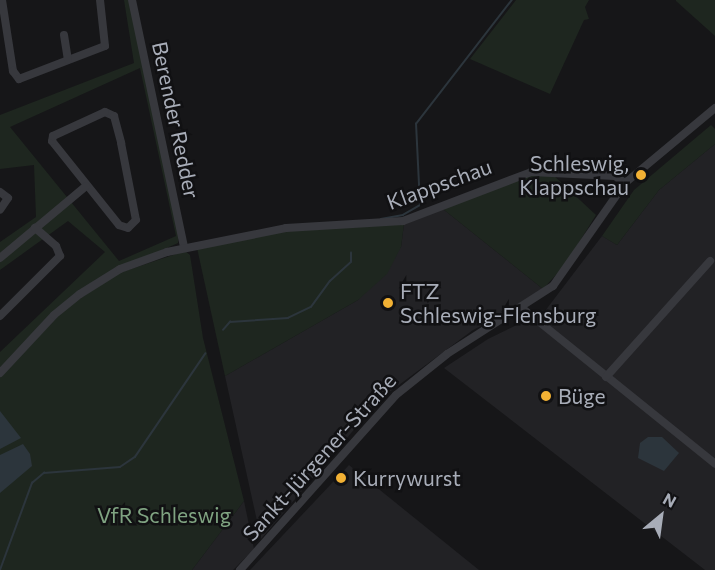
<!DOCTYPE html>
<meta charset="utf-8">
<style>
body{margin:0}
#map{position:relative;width:715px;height:570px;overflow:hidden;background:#161618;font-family:Commissioner,sans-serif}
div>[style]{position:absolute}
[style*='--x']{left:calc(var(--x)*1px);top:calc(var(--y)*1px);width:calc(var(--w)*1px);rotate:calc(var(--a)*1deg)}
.built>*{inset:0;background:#222225}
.green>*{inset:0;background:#1e261f}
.water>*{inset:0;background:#2c353c}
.stream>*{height:1.5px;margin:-0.75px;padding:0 0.75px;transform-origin:0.75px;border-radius:0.75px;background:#2c353c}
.minor>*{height:8px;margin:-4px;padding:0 4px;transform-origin:4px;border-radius:4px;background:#37383d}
.dots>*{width:16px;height:16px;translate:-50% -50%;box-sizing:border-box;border:3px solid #111113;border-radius:50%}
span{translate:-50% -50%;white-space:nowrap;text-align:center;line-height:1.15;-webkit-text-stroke:5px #111113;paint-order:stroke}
.street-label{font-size:21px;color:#a8adb8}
.poi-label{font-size:21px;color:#a8adb8}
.right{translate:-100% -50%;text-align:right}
.left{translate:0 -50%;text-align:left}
.park-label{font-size:21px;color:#7fa381}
.north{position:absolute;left:631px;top:486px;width:60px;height:60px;-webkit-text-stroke:4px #111113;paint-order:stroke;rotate:29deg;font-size:16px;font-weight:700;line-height:24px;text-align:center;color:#a8adb8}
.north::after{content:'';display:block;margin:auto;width:21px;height:27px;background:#a8adb8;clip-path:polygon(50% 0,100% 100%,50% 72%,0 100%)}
</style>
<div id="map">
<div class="built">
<div style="clip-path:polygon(715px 144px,715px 570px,705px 570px,444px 368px,488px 339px,545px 311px,602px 236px,617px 245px,659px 190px)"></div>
<div style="clip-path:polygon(443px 209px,543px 289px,522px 305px,473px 330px,380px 399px,261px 539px,225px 376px,358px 300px,401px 247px,404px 224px)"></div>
<div style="clip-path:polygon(349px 465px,479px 570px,250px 570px)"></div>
<div style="clip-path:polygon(244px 501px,254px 549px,233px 570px,192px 570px)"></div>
</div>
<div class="green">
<div style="clip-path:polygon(evenodd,124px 0,129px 0,179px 232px,178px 243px,95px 280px,0 368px,0 352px,105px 252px,68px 221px,0 270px,0 242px,36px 217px,34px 165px,0 169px,0 115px,134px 63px,124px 0,140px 68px,176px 236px,119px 261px,10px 127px,140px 68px)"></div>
<div style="clip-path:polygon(516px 0,589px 0,585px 7px,589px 19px,584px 20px,550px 94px,470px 59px)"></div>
<div style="clip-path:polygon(715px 0,715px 36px,676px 1px,676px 0)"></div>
<div style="clip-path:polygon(711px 125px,715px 129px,715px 144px,659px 190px,617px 245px,602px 236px,634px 190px)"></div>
<div style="clip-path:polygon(533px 174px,552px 174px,596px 215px,565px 265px,543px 289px,443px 209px)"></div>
<div style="clip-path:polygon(404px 224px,401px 247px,387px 274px,358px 300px,225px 376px,197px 248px,288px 231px)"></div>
<div style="clip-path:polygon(185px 251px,190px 255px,203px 338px,244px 501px,192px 570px,0 570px,0 377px,67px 307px,119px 273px)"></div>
</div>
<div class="water">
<div style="clip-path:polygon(0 411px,21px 438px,0 449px)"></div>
<div style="clip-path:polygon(648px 437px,662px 437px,679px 453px,664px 471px,638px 458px,640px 443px)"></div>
<div style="clip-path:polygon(23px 444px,30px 454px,32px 466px,0 493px,0 455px)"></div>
</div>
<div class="stream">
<div style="--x:381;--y:219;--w:22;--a:-10"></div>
<div style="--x:403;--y:215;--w:20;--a:-30"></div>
<div style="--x:420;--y:205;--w:81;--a:-92.8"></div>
<div style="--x:416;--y:124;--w:157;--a:-52.3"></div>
<div style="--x:223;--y:330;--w:11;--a:-49"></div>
<div style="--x:230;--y:322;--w:58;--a:-3.9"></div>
<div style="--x:288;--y:318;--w:25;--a:-26"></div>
<div style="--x:311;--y:307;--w:32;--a:-54"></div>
<div style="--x:330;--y:281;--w:28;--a:-42"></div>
<div style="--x:351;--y:262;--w:9;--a:-90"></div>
<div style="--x:0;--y:570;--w:93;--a:-69.8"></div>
<div style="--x:32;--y:483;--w:16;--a:-40"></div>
<div style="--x:44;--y:473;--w:76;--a:-4.5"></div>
<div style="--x:120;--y:467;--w:18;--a:-34"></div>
<div style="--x:135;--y:457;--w:125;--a:-55.8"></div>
</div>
<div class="minor">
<div style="--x:2;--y:0;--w:72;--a:81.2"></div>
<div style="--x:13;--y:71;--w:10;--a:53"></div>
<div style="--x:19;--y:79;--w:92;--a:-21"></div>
<div style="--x:105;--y:46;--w:46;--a:-96.2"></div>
<div style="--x:132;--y:0;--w:252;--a:78.1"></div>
<div style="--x:64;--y:35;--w:25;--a:81"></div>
<div style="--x:105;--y:112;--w:10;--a:24"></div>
<div style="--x:114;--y:116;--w:28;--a:75"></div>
<div style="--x:121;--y:143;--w:78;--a:79"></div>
<div style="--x:136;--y:220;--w:11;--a:135"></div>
<div style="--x:128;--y:228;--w:9;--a:-162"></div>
<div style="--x:119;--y:225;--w:107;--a:-128.6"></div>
<div style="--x:52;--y:141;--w:5;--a:-79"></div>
<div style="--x:53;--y:136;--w:57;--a:-24.8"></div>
<div style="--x:0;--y:192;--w:10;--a:37"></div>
<div style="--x:8;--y:198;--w:14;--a:124"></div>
<div style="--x:0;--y:258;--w:112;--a:-39.9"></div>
<div style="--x:522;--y:308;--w:248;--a:38.9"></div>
<div style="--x:0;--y:316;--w:85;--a:-45"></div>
<div style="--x:60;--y:256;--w:11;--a:-112"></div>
<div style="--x:56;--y:246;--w:28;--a:-139"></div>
<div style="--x:0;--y:373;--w:79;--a:-47"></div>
<div style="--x:54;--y:315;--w:33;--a:-39"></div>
<div style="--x:80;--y:294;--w:47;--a:-32"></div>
<div style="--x:120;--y:269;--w:50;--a:-19.9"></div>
<div style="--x:167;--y:252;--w:121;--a:-11.4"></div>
<div style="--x:286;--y:228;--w:117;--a:-3.4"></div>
<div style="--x:403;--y:221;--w:137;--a:-20.9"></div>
<div style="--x:531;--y:172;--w:84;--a:2.7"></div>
<div style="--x:615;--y:176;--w:12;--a:35"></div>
<div style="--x:606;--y:377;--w:156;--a:-48.1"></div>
<div style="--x:240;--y:570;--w:234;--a:-48.3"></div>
<div style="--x:396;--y:395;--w:65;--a:-38.8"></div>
<div style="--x:447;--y:354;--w:126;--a:-32.7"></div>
<div style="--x:553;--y:286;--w:126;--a:-55"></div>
<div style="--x:625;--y:183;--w:117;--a:-39.8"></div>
</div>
<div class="dots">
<div style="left:641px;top:175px;background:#f2b134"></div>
<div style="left:388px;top:303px;background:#f2b134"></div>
<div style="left:546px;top:396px;background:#f2b134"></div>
<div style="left:341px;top:478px;background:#f2b134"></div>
</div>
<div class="street-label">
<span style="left:176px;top:120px;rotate:78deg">Berender Redder</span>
<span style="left:439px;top:184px;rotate:-20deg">Klappschau</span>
<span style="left:319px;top:457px;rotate:-48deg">Sankt-Jürgener-Straße</span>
</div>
<div class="poi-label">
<span class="right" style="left:629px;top:175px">Schleswig,<br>Klappschau</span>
<span class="left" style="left:400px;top:303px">FTZ<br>Schleswig-Flensburg</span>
<span class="left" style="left:558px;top:396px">Büge</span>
<span class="left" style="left:353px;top:478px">Kurrywurst</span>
</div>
<div class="park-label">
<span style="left:164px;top:515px">VfR Schleswig</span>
</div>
<div class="north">N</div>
</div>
